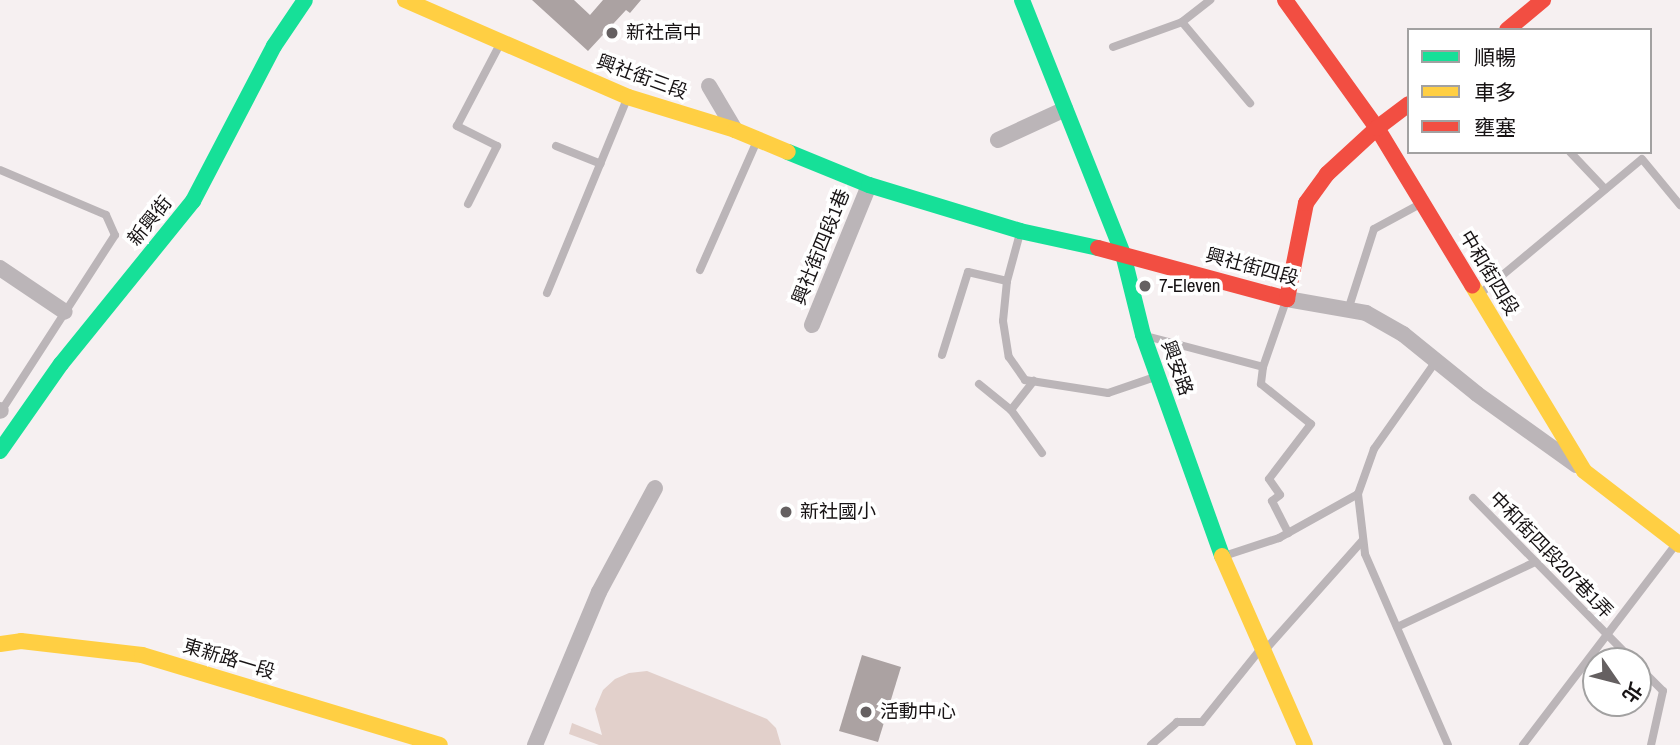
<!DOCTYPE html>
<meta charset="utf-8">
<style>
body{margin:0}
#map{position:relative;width:1680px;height:745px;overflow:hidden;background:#f6f0f1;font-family:"Archivo Narrow","Noto Sans TC",sans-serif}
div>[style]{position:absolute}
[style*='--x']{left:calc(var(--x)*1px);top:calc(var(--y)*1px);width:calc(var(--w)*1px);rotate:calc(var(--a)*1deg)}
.green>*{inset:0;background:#e2d0cb}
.building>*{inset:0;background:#aba2a2}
.lane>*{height:8px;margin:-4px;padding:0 4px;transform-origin:4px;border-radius:4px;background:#bbb5b8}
.street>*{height:16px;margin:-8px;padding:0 8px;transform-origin:8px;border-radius:8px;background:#bbb5b8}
.fast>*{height:16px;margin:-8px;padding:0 8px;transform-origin:8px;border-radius:8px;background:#16e098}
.slow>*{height:16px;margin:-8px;padding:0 8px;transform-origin:8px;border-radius:8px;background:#ffcf43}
.jam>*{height:16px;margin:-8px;padding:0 8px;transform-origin:8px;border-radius:8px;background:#f24e42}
.dots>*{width:19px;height:19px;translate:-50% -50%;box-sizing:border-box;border:4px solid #fff;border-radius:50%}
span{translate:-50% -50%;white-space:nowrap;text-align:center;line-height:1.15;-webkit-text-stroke:7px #fff;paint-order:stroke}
.poi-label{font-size:19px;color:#171314}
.left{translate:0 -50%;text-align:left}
.street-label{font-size:19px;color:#171314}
.legend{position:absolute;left:1407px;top:28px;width:245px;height:126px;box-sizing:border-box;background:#fff;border:2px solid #a2a1a1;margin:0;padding:9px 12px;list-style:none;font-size:21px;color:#171314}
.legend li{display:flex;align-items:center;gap:14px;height:35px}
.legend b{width:35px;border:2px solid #a2a1a1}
.north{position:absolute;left:1582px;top:647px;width:70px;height:70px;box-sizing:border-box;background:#fff;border:2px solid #a2a1a1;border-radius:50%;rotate:125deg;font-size:19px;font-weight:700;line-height:28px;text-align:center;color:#171314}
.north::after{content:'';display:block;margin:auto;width:24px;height:32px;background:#656061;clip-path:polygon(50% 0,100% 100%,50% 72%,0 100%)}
</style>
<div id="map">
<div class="green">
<div style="clip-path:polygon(647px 671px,767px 719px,776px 728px,781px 745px,599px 745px,569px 734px,572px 723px,602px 735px,595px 709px,603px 690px,615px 679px,629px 673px)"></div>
</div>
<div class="building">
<div style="clip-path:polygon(532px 0,574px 0,590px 15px,603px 0,641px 0,630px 13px,626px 10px,588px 51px)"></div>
<div style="clip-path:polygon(862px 655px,901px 667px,878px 742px,839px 731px)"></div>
</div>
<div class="lane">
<div style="--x:1182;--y:22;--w:106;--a:50"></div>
<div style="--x:1113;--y:47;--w:73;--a:-19.9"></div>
<div style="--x:1182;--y:22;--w:36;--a:-38"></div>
<div style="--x:556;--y:146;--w:48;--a:21.8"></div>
<div style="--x:1570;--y:152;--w:51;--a:46.6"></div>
<div style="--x:0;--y:170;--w:115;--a:23"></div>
<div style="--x:106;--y:215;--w:22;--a:66"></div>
<div style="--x:115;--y:235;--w:212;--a:122.9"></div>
<div style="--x:468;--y:204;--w:65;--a:-63.4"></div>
<div style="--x:497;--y:146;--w:45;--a:-153.4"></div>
<div style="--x:457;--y:126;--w:93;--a:-62.3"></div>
<div style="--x:700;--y:270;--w:141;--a:-66.2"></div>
<div style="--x:1007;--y:281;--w:40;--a:95.7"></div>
<div style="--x:1003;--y:321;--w:36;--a:81"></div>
<div style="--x:1009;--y:357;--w:28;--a:55"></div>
<div style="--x:1025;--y:380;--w:84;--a:8.9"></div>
<div style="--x:1108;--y:393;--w:50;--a:-18.8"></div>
<div style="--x:547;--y:293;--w:210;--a:-67.6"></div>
<div style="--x:1481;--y:293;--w:209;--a:-39.8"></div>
<div style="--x:1642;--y:159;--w:60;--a:50.4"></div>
<div style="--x:1286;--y:301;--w:70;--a:109.2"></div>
<div style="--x:1263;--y:367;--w:17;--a:97"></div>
<div style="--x:1261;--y:384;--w:64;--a:38.7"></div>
<div style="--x:1311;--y:424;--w:69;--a:127.4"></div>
<div style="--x:1269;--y:479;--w:19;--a:55"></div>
<div style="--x:1280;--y:495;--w:10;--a:143"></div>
<div style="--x:1272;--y:501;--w:36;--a:63"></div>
<div style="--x:1348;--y:310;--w:85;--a:-72.2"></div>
<div style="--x:1374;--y:229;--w:52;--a:-28.5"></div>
<div style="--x:1146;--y:336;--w:121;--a:14.8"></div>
<div style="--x:942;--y:355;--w:87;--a:-72.6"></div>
<div style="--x:968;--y:272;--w:40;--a:13"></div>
<div style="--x:1007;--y:281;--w:50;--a:-74.8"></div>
<div style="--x:979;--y:384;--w:41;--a:39.1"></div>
<div style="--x:1011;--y:410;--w:53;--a:54.2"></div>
<div style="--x:1011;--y:410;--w:37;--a:-52"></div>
<div style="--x:1358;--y:494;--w:60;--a:83.3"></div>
<div style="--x:1365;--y:554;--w:208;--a:66.5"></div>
<div style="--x:1473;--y:498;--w:228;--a:45.5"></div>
<div style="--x:1224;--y:556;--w:58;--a:-18.1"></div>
<div style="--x:1279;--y:538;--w:90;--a:-29.1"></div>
<div style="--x:1358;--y:494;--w:48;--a:-70.4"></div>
<div style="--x:1374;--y:449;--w:108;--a:-54.8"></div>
<div style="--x:1397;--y:627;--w:153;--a:-25.2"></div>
<div style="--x:1265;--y:650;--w:147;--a:-48.3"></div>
<div style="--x:1638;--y:666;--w:35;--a:45"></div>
<div style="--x:1663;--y:691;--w:55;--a:102.5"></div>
<div style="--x:1151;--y:745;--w:35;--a:-41"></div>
<div style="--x:1177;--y:722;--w:25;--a:0"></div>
<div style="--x:1202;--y:722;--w:91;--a:-51.2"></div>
<div style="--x:1523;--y:745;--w:253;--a:-52.7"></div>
</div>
<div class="street">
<div style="--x:709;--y:86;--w:51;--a:59.4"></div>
<div style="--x:998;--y:140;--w:74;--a:-24.8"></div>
<div style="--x:0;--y:268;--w:78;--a:34.1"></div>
<div style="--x:1287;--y:299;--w:80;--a:10"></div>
<div style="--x:1366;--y:313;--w:43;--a:29.6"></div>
<div style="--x:1403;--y:334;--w:95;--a:39"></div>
<div style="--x:1477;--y:394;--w:122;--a:35.6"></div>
<div style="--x:812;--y:325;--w:151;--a:-67.8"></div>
<div style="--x:0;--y:410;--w:1;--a:45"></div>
<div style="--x:535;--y:745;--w:166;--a:-67.3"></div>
<div style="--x:599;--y:592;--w:118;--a:-61.7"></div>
</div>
<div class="fast">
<div style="--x:1022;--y:0;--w:273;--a:68.3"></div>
<div style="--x:1123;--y:254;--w:83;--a:76.1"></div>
<div style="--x:1143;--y:335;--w:235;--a:70.3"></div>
<div style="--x:788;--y:152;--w:87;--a:22.2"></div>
<div style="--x:869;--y:185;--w:158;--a:16.9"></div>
<div style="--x:1020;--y:231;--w:80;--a:12.3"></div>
<div style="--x:0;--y:451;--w:106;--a:-55"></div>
<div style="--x:61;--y:364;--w:210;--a:-51"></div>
<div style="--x:193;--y:201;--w:175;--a:-62.4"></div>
<div style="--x:274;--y:46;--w:55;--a:-56"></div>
</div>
<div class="slow">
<div style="--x:405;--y:0;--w:243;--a:23.5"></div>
<div style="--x:628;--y:97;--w:112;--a:17.1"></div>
<div style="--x:735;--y:130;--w:57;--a:22.5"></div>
<div style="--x:1472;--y:285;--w:217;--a:58.9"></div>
<div style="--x:1584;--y:471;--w:121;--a:37.6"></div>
<div style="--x:1222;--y:556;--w:206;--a:66.3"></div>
<div style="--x:0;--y:644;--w:21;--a:-8"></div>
<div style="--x:21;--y:641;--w:122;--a:6.6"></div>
<div style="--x:142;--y:655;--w:311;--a:16.8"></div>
</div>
<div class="jam">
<div style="--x:1285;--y:0;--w:158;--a:54.3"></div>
<div style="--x:1377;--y:128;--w:184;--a:58.8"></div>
<div style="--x:1507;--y:30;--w:47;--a:-39.8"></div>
<div style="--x:1098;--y:248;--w:196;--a:15.1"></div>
<div style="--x:1287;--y:299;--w:98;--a:-78.8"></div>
<div style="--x:1306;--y:203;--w:36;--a:-54"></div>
<div style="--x:1327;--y:174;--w:68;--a:-42.6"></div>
<div style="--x:1377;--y:128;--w:40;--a:-37"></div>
</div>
<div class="dots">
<div style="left:612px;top:33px;background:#656061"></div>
<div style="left:1145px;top:286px;background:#656061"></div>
<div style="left:786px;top:512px;background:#656061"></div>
<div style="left:866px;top:712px;background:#656061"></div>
</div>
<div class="poi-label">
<span class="left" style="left:626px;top:33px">新社高中</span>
<span class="left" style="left:1159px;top:286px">7-Eleven</span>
<span class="left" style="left:800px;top:512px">新社國小</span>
<span class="left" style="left:880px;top:712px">活動中心</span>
</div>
<div class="street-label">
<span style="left:642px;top:77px;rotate:20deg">興社街三段</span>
<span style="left:150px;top:221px;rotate:-51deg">新興街</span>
<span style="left:821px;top:247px;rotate:-68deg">興社街四段1巷</span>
<span style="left:1252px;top:267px;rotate:15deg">興社街四段</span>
<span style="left:1489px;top:273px;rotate:59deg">中和街四段</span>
<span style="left:1177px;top:368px;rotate:70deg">興安路</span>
<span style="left:1551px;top:555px;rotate:46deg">中和街四段207巷1弄</span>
<span style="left:229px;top:659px;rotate:17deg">東新路一段</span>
</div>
<ul class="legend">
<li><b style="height:9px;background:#16e098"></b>順暢</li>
<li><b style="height:9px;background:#ffcf43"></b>車多</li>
<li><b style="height:9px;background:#f24e42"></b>壅塞</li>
</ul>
<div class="north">北</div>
</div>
